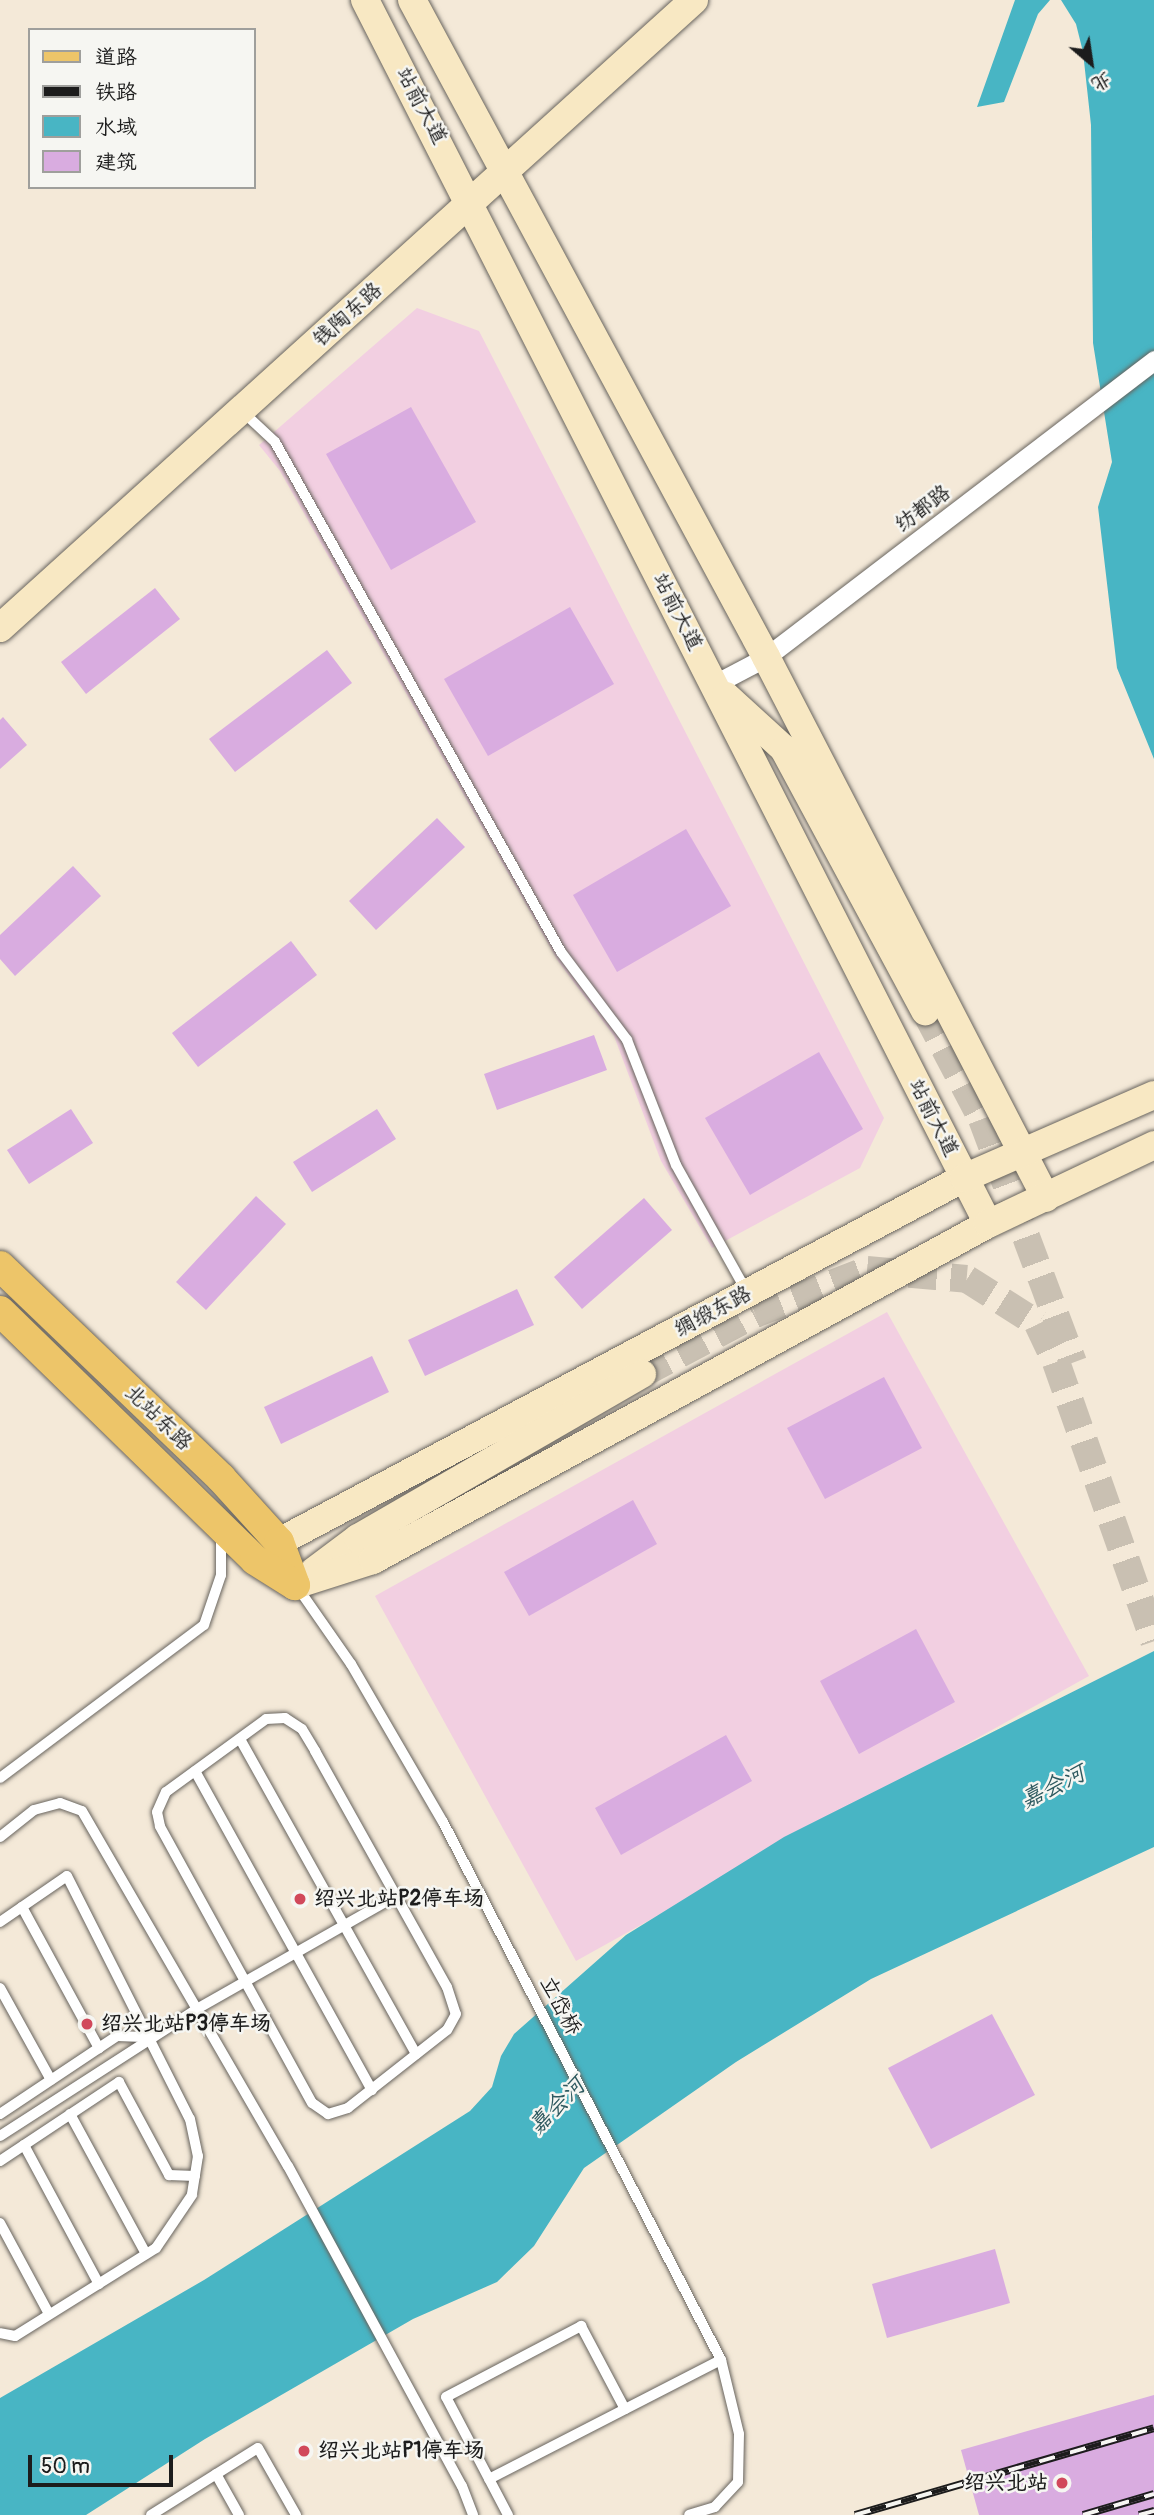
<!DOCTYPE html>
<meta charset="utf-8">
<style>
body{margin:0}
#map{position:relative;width:1154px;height:2515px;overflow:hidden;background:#f4e9d8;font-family:Pangolin,"LXGW WenKai TC",sans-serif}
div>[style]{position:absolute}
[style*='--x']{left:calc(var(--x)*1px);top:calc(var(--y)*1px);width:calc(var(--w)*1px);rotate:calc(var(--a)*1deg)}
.built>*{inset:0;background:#f2cfe1}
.water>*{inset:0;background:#48b5c4}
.building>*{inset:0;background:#d9ace0}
.secondary-tunnel>*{height:28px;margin-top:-14px;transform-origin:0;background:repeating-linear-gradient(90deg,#c9c0b2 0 28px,transparent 0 42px)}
.roads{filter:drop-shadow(0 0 2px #68645e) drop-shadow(0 0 2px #68645e)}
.lane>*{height:10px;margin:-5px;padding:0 5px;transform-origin:5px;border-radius:5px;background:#fff}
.street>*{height:19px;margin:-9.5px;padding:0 9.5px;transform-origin:9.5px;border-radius:9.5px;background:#fff}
.secondary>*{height:28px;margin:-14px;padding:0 14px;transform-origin:14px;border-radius:14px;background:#f8e8c3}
.primary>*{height:30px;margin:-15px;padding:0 15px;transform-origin:15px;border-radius:15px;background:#edc569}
.rail>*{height:8px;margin-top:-4px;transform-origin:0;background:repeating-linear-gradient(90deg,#f6f6f2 0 16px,#1c1c1c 0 32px);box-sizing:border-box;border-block:2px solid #1c1c1c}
.dots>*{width:19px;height:19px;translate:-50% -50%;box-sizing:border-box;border:4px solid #f6f6f2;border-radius:50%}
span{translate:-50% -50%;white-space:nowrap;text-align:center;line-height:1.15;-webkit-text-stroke:5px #f6f6f2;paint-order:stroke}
.street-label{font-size:21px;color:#1c1c1c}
.poi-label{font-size:21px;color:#1c1c1c;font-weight:700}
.left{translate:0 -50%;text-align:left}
.right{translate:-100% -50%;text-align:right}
.water-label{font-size:23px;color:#2e595f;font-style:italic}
.legend{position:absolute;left:28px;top:28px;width:228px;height:161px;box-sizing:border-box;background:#f6f6f2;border:2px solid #9f9f9c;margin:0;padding:9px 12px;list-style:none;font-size:21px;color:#1c1c1c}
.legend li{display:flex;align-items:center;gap:14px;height:35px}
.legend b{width:35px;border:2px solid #9f9f9c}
.north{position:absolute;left:1056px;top:28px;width:70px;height:70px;-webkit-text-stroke:5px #f6f6f2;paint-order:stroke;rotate:151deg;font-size:19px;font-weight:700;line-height:28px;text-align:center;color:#1c1c1c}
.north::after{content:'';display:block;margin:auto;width:24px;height:32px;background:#1c1c1c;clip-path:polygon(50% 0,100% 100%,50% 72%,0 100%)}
.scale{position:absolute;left:28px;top:2455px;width:145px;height:32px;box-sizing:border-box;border:4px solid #1c1c1c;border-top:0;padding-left:9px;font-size:21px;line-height:24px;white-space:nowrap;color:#1c1c1c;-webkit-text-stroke:5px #f6f6f2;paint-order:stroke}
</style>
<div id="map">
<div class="built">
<div style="clip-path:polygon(417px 308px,479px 331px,884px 1118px,860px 1168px,712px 1248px,661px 1161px,614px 1036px,558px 961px,280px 471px,259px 445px)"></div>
<div style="clip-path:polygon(887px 1312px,1089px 1676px,576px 1961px,375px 1596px)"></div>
</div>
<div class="water">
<div style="clip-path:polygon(1015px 0,1050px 0,1038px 14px,1004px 102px,977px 107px)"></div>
<div style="clip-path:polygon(1061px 0,1154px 0,1154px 759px,1117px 668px,1098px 507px,1112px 462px,1093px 343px,1091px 125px,1083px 52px,1076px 24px)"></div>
<div style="clip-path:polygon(1154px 1651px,1154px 1847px,871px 1979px,736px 2062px,584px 2168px,534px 2246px,497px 2282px,413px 2319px,205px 2439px,86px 2515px,0 2515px,0 2398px,204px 2280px,470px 2111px,492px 2087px,501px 2056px,514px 2034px,626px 1935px,784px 1837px)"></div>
</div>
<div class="building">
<div style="clip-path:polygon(411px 407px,476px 522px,391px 570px,326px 454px)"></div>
<div style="clip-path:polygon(155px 588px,180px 619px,86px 694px,61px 662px)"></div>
<div style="clip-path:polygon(570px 607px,614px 684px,488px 756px,444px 679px)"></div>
<div style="clip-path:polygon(327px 650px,352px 683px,235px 772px,209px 739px)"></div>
<div style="clip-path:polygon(3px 717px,27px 745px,0 769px,0 720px)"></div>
<div style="clip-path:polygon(437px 818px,465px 847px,376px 930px,349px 901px)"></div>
<div style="clip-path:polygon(686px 829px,731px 906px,617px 972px,573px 895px)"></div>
<div style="clip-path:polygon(73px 866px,101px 896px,15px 976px,0 959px,0 935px)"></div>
<div style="clip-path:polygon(291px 941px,317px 975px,198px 1067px,172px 1033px)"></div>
<div style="clip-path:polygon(594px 1035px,607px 1070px,497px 1110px,484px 1074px)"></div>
<div style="clip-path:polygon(819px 1052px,863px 1129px,750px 1195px,705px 1118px)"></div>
<div style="clip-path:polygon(71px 1109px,93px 1143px,29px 1184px,7px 1150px)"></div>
<div style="clip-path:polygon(377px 1109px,396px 1139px,312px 1192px,293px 1162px)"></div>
<div style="clip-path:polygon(256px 1196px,286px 1224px,206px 1310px,176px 1282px)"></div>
<div style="clip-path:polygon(644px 1198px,672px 1230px,582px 1309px,554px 1277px)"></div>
<div style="clip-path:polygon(517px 1289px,534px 1325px,425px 1376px,408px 1340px)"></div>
<div style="clip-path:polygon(372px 1356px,389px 1392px,281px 1444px,264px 1407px)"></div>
<div style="clip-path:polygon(884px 1377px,922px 1448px,825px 1499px,787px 1428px)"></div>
<div style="clip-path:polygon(633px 1500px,657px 1544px,529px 1616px,504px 1572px)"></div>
<div style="clip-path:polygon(916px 1629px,955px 1702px,859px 1754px,820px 1681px)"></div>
<div style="clip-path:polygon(726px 1735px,752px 1781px,621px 1855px,595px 1808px)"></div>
<div style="clip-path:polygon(992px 2014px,1035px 2095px,931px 2149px,888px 2068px)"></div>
<div style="clip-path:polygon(995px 2249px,1010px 2303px,887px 2338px,872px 2284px)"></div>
<div style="clip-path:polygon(1154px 2395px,1154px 2515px,979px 2515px,961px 2450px)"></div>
</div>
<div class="secondary-tunnel">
<div style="--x:925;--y:1011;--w:122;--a:62.2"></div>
<div style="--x:982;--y:1119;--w:260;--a:69.5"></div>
<div style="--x:642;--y:1374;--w:128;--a:-28"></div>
<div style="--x:755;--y:1314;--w:120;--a:-21.4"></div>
<div style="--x:867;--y:1270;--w:100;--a:5.1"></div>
<div style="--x:967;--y:1279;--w:84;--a:32.4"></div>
<div style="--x:1038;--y:1324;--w:42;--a:64.7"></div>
<div style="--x:1056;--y:1362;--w:296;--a:70.6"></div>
</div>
<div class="roads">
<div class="lane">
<div style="--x:242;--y:411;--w:45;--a:43.2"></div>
<div style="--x:275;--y:442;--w:585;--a:60.72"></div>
<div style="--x:561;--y:952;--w:110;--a:53.1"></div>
<div style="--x:627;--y:1040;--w:134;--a:68.6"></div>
<div style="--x:676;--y:1165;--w:143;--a:60.8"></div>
<div style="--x:298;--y:1588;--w:93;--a:55.1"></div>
<div style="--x:351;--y:1664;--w:183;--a:59.8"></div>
<div style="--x:443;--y:1822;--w:606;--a:62.67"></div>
<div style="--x:721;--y:2360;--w:76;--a:76.3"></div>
<div style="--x:739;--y:2434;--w:48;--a:91.2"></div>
<div style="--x:738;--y:2482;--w:34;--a:133"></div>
<div style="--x:715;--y:2507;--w:27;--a:163"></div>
<div style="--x:285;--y:1718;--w:20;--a:33"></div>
<div style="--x:302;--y:1729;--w:26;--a:59"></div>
<div style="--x:315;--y:1751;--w:270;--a:60.8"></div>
<div style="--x:447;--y:1987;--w:28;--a:72"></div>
<div style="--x:456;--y:2014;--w:18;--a:119"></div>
<div style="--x:447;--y:2030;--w:126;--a:141.8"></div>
<div style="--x:348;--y:2108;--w:21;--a:163"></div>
<div style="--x:328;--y:2114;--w:19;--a:-145"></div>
<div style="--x:312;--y:2103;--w:316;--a:-118.8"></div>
<div style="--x:160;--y:1826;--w:14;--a:-102"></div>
<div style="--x:157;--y:1812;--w:22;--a:-66"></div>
<div style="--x:166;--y:1792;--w:124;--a:-36.1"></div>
<div style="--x:266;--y:1719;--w:19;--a:-3"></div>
<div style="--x:240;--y:1739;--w:361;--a:60.8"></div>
<div style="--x:195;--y:1771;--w:365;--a:61"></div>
<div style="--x:0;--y:1778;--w:255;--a:-36.9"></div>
<div style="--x:204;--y:1625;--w:53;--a:-71.2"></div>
<div style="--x:221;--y:1575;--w:40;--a:-90"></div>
<div style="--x:0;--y:1837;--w:43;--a:-38.5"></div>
<div style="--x:34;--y:1810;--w:27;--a:-15"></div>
<div style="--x:60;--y:1803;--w:23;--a:20"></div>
<div style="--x:82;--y:1811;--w:410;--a:59.9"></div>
<div style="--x:288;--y:2166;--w:364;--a:61.5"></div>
<div style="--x:462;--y:2486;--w:31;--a:69"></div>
<div style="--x:22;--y:1907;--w:161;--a:61.4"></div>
<div style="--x:0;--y:1922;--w:81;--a:-34.5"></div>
<div style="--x:67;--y:1876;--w:272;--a:63.2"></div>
<div style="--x:190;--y:2119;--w:38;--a:78"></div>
<div style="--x:198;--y:2156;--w:39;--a:99"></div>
<div style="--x:192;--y:2195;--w:64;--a:124.2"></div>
<div style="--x:156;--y:2248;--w:166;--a:148"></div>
<div style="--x:15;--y:2336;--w:15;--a:-169"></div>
<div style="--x:0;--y:1988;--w:105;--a:61"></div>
<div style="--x:0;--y:2114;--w:141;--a:-33.7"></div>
<div style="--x:117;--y:2036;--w:33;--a:2"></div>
<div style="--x:70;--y:2114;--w:159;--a:61.5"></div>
<div style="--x:0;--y:2136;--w:234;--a:-32.8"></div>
<div style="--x:197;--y:2009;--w:229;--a:-29.6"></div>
<div style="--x:24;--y:2145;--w:158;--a:61.7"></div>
<div style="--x:0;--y:2161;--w:143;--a:-33.6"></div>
<div style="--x:119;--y:2082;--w:106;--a:61.7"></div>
<div style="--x:169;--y:2175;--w:26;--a:2"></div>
<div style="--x:0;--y:2223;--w:103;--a:61.7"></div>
<div style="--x:216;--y:2474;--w:47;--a:60.7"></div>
<div style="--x:489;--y:2479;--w:261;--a:-27.2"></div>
<div style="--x:151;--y:2515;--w:126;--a:-32.1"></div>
<div style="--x:258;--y:2448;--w:77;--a:60.4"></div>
<div style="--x:508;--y:2515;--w:133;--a:-117.7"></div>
<div style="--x:446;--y:2397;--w:153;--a:-27.7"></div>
<div style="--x:581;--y:2326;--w:94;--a:62.1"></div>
</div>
<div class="street">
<div style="--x:713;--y:685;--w:60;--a:-27.8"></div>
<div style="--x:766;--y:657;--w:489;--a:-37.4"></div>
</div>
<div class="secondary">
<div style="--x:365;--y:0;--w:1373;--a:63.02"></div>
<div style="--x:412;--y:0;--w:746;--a:61.68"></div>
<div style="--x:766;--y:657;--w:609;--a:62.64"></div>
<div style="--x:0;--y:628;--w:936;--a:-42.14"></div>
<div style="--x:726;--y:696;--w:79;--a:42.4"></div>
<div style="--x:784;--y:749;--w:298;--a:61.7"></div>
<div style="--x:279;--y:1542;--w:776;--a:-27.99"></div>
<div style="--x:964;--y:1178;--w:207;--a:-23.6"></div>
<div style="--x:314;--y:1571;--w:55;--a:-36.9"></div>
<div style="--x:358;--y:1538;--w:328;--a:-30"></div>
<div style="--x:295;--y:1585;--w:82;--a:-17.8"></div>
<div style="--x:373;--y:1560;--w:701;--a:-28.65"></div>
<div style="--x:988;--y:1224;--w:184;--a:-25.4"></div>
</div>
<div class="primary">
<div style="--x:0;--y:1266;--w:306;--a:43.8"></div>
<div style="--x:221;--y:1478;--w:86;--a:47.8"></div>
<div style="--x:279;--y:1542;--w:46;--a:69.6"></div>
<div style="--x:0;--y:1311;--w:356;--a:44.3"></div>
<div style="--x:255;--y:1560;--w:47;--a:32"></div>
</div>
</div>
<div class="rail">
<div style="--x:855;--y:2515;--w:311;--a:-16.2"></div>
<div style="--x:1083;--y:2515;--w:74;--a:-16.5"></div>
<div style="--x:1139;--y:2515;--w:16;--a:-15"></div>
</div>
<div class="dots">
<div style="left:300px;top:1899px;background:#d1495b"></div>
<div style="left:87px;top:2024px;background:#d1495b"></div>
<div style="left:304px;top:2451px;background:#d1495b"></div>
<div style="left:1062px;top:2483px;background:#d1495b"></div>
</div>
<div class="street-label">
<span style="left:421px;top:106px;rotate:62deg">站前大道</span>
<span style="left:348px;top:315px;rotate:-42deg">钱陶东路</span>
<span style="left:923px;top:509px;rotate:-37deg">纺都路</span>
<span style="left:677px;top:612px;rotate:63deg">站前大道</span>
<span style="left:933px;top:1118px;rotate:63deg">站前大道</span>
<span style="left:713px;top:1312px;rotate:-28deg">绸缎东路</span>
<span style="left:158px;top:1418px;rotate:44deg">北站东路</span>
<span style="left:560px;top:2006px;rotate:62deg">立岱桥</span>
</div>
<div class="poi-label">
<span class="left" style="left:314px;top:1899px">绍兴北站P2停车场</span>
<span class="left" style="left:101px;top:2024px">绍兴北站P3停车场</span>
<span class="left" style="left:318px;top:2451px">绍兴北站P1停车场</span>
<span class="right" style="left:1048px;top:2483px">绍兴北站</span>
</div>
<div class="water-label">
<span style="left:1053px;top:1787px;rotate:-26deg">嘉会河</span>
<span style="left:557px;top:2106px;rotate:-45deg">嘉会河</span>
</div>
<ul class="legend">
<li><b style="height:9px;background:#edc569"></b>道路</li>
<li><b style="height:9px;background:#1c1c1c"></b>铁路</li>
<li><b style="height:19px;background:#48b5c4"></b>水域</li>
<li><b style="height:19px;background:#d9ace0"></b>建筑</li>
</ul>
<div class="north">北</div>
<div class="scale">50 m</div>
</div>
